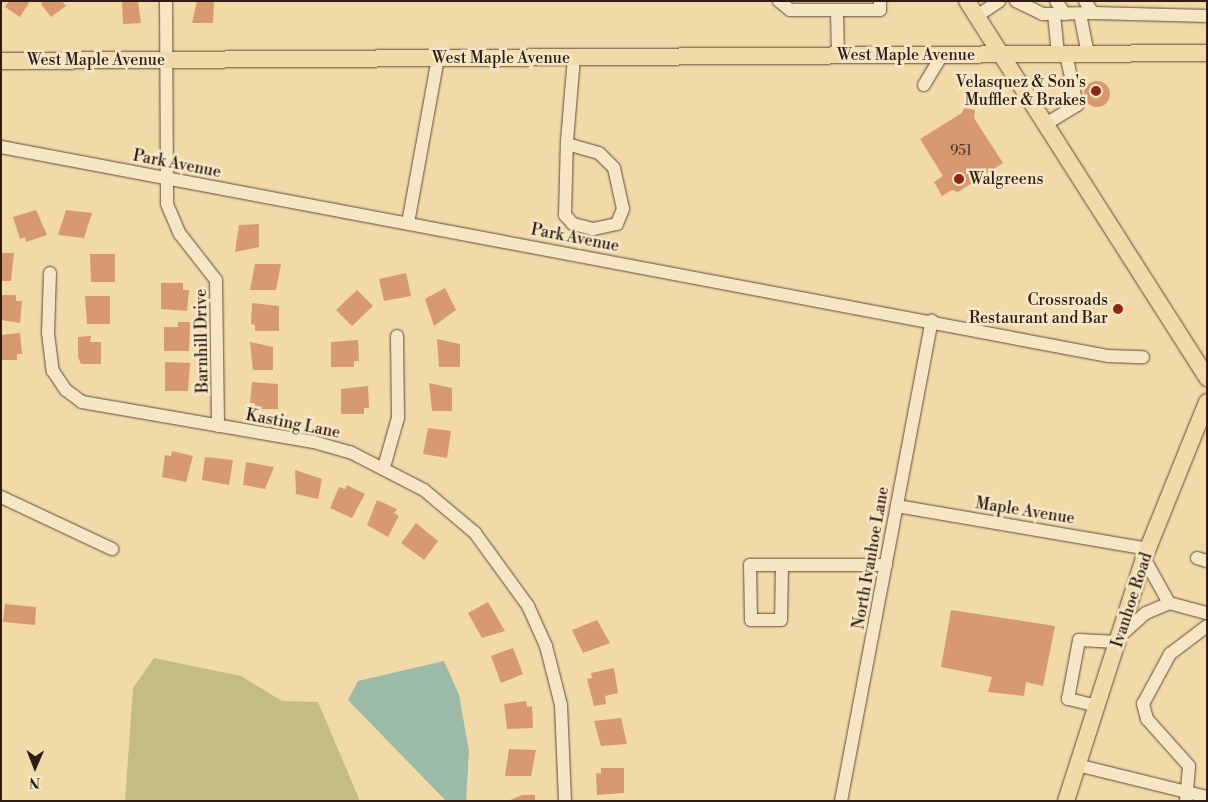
<!DOCTYPE html>
<style>
body{margin:0}
#map{position:relative;width:1208px;height:802px;overflow:hidden;background:#f2d9a8;font-family:"Libre Bodoni",serif}
div>[style]{position:absolute}
[style*='--x']{left:calc(var(--x)*1px);top:calc(var(--y)*1px);width:calc(var(--w)*1px);rotate:calc(var(--a)*1deg)}
.green>*{inset:0;background:#c3bd82}
.water>*{inset:0;background:#9bbaa7}
.building>*{inset:0;background:#d79972}
.round{border-radius:50%}
.roads{filter:drop-shadow(0 0 1px #5f4b3a) drop-shadow(0 0 1px #5f4b3a)}
.minor>*{height:12px;margin:-6px;padding:0 6px;transform-origin:6px;border-radius:6px;background:#f7e6c6}
.major>*{height:16px;margin:-8px;padding:0 8px;transform-origin:8px;border-radius:8px;background:#f2d9a8}
.dots>*{width:14px;height:14px;translate:-50% -50%;box-sizing:border-box;border:2px solid #f7e6c6;border-radius:50%}
span{translate:-50% -50%;white-space:nowrap;text-align:center;line-height:1.15;-webkit-text-stroke:5px #f7e6c6;paint-order:stroke}
.number-label{font-size:14px;color:#583b2c}
.number-label span{-webkit-text-stroke-width:0}
.street-label{font-size:16px;color:#2e1c15}
.poi-label{font-size:16px;color:#2e1c15}
.right{translate:-100% -50%;text-align:right}
.left{translate:0 -50%;text-align:left}
.frame{position:absolute;inset:0;border:2px solid #2e1c15;pointer-events:none}
.north{position:absolute;left:10px;top:742px;width:50px;height:50px;-webkit-text-stroke:4px #f7e6c6;paint-order:stroke;rotate:181deg;font-size:14px;font-weight:700;line-height:20px;text-align:center;color:#2e1c15}
.north::after{content:'';display:block;margin:auto;width:18px;height:22px;background:#2e1c15;clip-path:polygon(50% 0,100% 100%,50% 72%,0 100%)}
</style>
<div id="map">
<div class="green">
<div style="clip-path:polygon(154px 658px,241px 676px,282px 701px,318px 702px,360px 801px,125px 801px,133px 688px)"></div>
</div>
<div class="water">
<div style="clip-path:polygon(444px 661px,459px 695px,469px 751px,466px 801px,446px 801px,348px 700px,358px 681px)"></div>
</div>
<div class="building">
<div style="clip-path:polygon(9px 1px,27px 1px,29px 3px,20px 17px,5px 7px)"></div>
<div style="clip-path:polygon(44px 1px,62px 1px,66px 6px,51px 17px,41px 4px)"></div>
<div style="clip-path:polygon(122px 1px,138px 1px,141px 23px,123px 24px)"></div>
<div style="clip-path:polygon(197px 1px,214px 1px,213px 23px,192px 23px)"></div>
<div class="round" style="left:1084px;top:81px;width:26px;height:26px"></div>
<div style="clip-path:polygon(964px 108px,975px 110px,974px 118px,1003px 163px,958px 192px,952px 190px,942px 196px,934px 182px,943px 176px,920px 139px,962px 113px)"></div>
<div style="clip-path:polygon(36px 210px,47px 235px,26px 242px,25px 237px,20px 239px,13px 217px)"></div>
<div style="clip-path:polygon(66px 210px,92px 213px,84px 238px,58px 235px)"></div>
<div style="clip-path:polygon(259px 224px,259px 247px,235px 252px,239px 225px)"></div>
<div style="clip-path:polygon(1px 253px,14px 253px,11px 281px,1px 281px)"></div>
<div style="clip-path:polygon(90px 254px,115px 254px,115px 282px,91px 282px)"></div>
<div style="clip-path:polygon(255px 264px,281px 264px,276px 290px,250px 290px)"></div>
<div style="clip-path:polygon(406px 273px,411px 296px,384px 301px,379px 279px)"></div>
<div style="clip-path:polygon(161px 283px,183px 283px,183px 290px,189px 290px,187px 311px,161px 309px)"></div>
<div style="clip-path:polygon(445px 288px,456px 310px,434px 326px,425px 299px)"></div>
<div style="clip-path:polygon(357px 290px,373px 306px,352px 326px,336px 310px)"></div>
<div style="clip-path:polygon(1px 295px,16px 295px,16px 301px,22px 301px,20px 323px,1px 320px)"></div>
<div style="clip-path:polygon(85px 296px,110px 296px,110px 324px,87px 324px)"></div>
<div style="clip-path:polygon(252px 303px,279px 306px,279px 331px,255px 331px,255px 325px,251px 324px)"></div>
<div style="clip-path:polygon(178px 322px,190px 322px,189px 351px,164px 351px,164px 327px,178px 327px)"></div>
<div style="clip-path:polygon(20px 333px,22px 354px,17px 354px,17px 360px,1px 360px,1px 335px)"></div>
<div style="clip-path:polygon(91px 336px,90px 342px,101px 342px,101px 364px,81px 364px,78px 357px,78px 337px)"></div>
<div style="clip-path:polygon(437px 339px,460px 344px,460px 367px,439px 367px)"></div>
<div style="clip-path:polygon(358px 340px,359px 361px,354px 361px,354px 367px,331px 367px,331px 342px)"></div>
<div style="clip-path:polygon(250px 342px,273px 347px,273px 370px,253px 370px)"></div>
<div style="clip-path:polygon(165px 362px,190px 363px,188px 391px,165px 391px)"></div>
<div style="clip-path:polygon(252px 382px,278px 384px,278px 409px,255px 409px,255px 403px,250px 403px)"></div>
<div style="clip-path:polygon(429px 383px,452px 388px,452px 411px,432px 411px)"></div>
<div style="clip-path:polygon(368px 386px,369px 408px,364px 408px,364px 414px,341px 414px,341px 389px)"></div>
<div style="clip-path:polygon(428px 428px,451px 431px,447px 458px,423px 454px)"></div>
<div style="clip-path:polygon(172px 451px,193px 456px,186px 482px,162px 477px,165px 455px,171px 456px)"></div>
<div style="clip-path:polygon(205px 457px,233px 460px,229px 485px,202px 480px)"></div>
<div style="clip-path:polygon(246px 462px,274px 467px,265px 489px,243px 485px)"></div>
<div style="clip-path:polygon(295px 470px,322px 479px,318px 499px,296px 494px)"></div>
<div style="clip-path:polygon(347px 485px,365px 494px,352px 518px,330px 508px,339px 487px,345px 489px)"></div>
<div style="clip-path:polygon(377px 500px,397px 509px,394px 513px,399px 516px,388px 537px,367px 525px)"></div>
<div style="clip-path:polygon(416px 523px,438px 541px,424px 560px,401px 543px)"></div>
<div style="clip-path:polygon(488px 602px,505px 631px,482px 638px,468px 613px)"></div>
<div style="clip-path:polygon(5px 604px,36px 607px,35px 625px,3px 622px)"></div>
<div style="clip-path:polygon(951px 610px,1055px 626px,1043px 686px,1026px 682px,1024px 696px,988px 692px,992px 677px,941px 667px)"></div>
<div style="clip-path:polygon(597px 620px,610px 643px,583px 653px,572px 630px)"></div>
<div style="clip-path:polygon(513px 648px,523px 674px,501px 683px,491px 656px)"></div>
<div style="clip-path:polygon(614px 668px,618px 693px,605px 696px,606px 704px,594px 706px,587px 679px,592px 678px,591px 673px)"></div>
<div style="clip-path:polygon(526px 701px,527px 707px,532px 706px,533px 728px,507px 729px,504px 704px)"></div>
<div style="clip-path:polygon(621px 718px,627px 744px,601px 746px,594px 721px)"></div>
<div style="clip-path:polygon(509px 749px,536px 750px,531px 776px,505px 776px)"></div>
<div style="clip-path:polygon(601px 768px,624px 768px,624px 793px,597px 795px,596px 773px,601px 774px)"></div>
<div style="clip-path:polygon(522px 795px,535px 795px,535px 801px,508px 801px)"></div>
</div>
<div class="roads">
<div class="minor">
<div style="--x:166;--y:1;--w:203;--a:89.7"></div>
<div style="--x:167;--y:204;--w:33;--a:67"></div>
<div style="--x:180;--y:234;--w:58;--a:52"></div>
<div style="--x:216;--y:280;--w:146;--a:89.2"></div>
<div style="--x:779;--y:1;--w:14;--a:39"></div>
<div style="--x:790;--y:10;--w:90;--a:0"></div>
<div style="--x:880;--y:10;--w:9;--a:-90"></div>
<div style="--x:1016;--y:1;--w:30;--a:26"></div>
<div style="--x:1043;--y:14;--w:50;--a:-1.1"></div>
<div style="--x:1093;--y:13;--w:14;--a:-124"></div>
<div style="--x:1056;--y:1;--w:16;--a:55"></div>
<div style="--x:837;--y:10;--w:46;--a:88.8"></div>
<div style="--x:1093;--y:13;--w:114;--a:1.5"></div>
<div style="--x:1054;--y:14;--w:40;--a:84.3"></div>
<div style="--x:1080;--y:14;--w:41;--a:78.7"></div>
<div style="--x:977;--y:16;--w:27;--a:-34"></div>
<div style="--x:924;--y:85;--w:35;--a:-59"></div>
<div style="--x:1044;--y:125;--w:39;--a:-31"></div>
<div style="--x:1077;--y:105;--w:52;--a:-102.2"></div>
<div style="--x:567;--y:144;--w:33;--a:16"></div>
<div style="--x:599;--y:153;--w:21;--a:45"></div>
<div style="--x:614;--y:168;--w:42;--a:77.6"></div>
<div style="--x:623;--y:209;--w:16;--a:112"></div>
<div style="--x:617;--y:224;--w:25;--a:168"></div>
<div style="--x:593;--y:229;--w:21;--a:-166"></div>
<div style="--x:573;--y:224;--w:12;--a:-132"></div>
<div style="--x:565;--y:215;--w:74;--a:-88.5"></div>
<div style="--x:567;--y:141;--w:84;--a:-85.2"></div>
<div style="--x:1;--y:147;--w:1127;--a:10.69"></div>
<div style="--x:1108;--y:356;--w:35;--a:2"></div>
<div style="--x:408;--y:223;--w:168;--a:-79.7"></div>
<div style="--x:50;--y:273;--w:60;--a:91.9"></div>
<div style="--x:48;--y:333;--w:38;--a:83"></div>
<div style="--x:53;--y:371;--w:23;--a:56"></div>
<div style="--x:66;--y:390;--w:20;--a:37"></div>
<div style="--x:82;--y:402;--w:235;--a:9.8"></div>
<div style="--x:314;--y:442;--w:37;--a:16"></div>
<div style="--x:350;--y:452;--w:83;--a:27.2"></div>
<div style="--x:424;--y:490;--w:67;--a:40.1"></div>
<div style="--x:475;--y:533;--w:90;--a:54"></div>
<div style="--x:528;--y:606;--w:44;--a:65.8"></div>
<div style="--x:546;--y:646;--w:61;--a:75.7"></div>
<div style="--x:561;--y:705;--w:96;--a:87.6"></div>
<div style="--x:384;--y:467;--w:51;--a:-74.1"></div>
<div style="--x:398;--y:418;--w:82;--a:-90.7"></div>
<div style="--x:1;--y:497;--w:123;--a:25.1"></div>
<div style="--x:897;--y:506;--w:255;--a:9.7"></div>
<div style="--x:1144;--y:558;--w:51;--a:60.9"></div>
<div style="--x:1197;--y:558;--w:10;--a:17"></div>
<div style="--x:782;--y:565;--w:55;--a:91"></div>
<div style="--x:781;--y:620;--w:30;--a:180"></div>
<div style="--x:751;--y:620;--w:55;--a:-91"></div>
<div style="--x:750;--y:565;--w:136;--a:0"></div>
<div style="--x:1119;--y:637;--w:36;--a:-42"></div>
<div style="--x:1146;--y:613;--w:25;--a:-23"></div>
<div style="--x:1169;--y:603;--w:39;--a:15"></div>
<div style="--x:1097;--y:706;--w:30;--a:-166"></div>
<div style="--x:1068;--y:699;--w:60;--a:-79.4"></div>
<div style="--x:1079;--y:640;--w:39;--a:3"></div>
<div style="--x:1077;--y:765;--w:134;--a:13.8"></div>
<div style="--x:841;--y:801;--w:489;--a:-79.3"></div>
<div style="--x:1186;--y:801;--w:35;--a:-85"></div>
<div style="--x:1189;--y:766;--w:63;--a:-131.8"></div>
<div style="--x:1147;--y:719;--w:16;--a:-105"></div>
<div style="--x:1143;--y:704;--w:57;--a:-61.6"></div>
<div style="--x:1170;--y:654;--w:46;--a:-37.1"></div>
</div>
<div class="major">
<div style="--x:967;--y:1;--w:447;--a:57.5"></div>
<div style="--x:1;--y:61;--w:1206;--a:-0.38"></div>
<div style="--x:1066;--y:801;--w:255;--a:-72.2"></div>
<div style="--x:1144;--y:558;--w:168;--a:-68"></div>
</div>
</div>
<div class="dots">
<div style="left:1096px;top:91px;background:#8f2418"></div>
<div style="left:959px;top:179px;background:#8f2418"></div>
<div style="left:1118px;top:309px;background:#8f2418"></div>
</div>
<div class="number-label">
<span style="left:961px;top:151px">951</span>
</div>
<div class="street-label">
<span style="left:906px;top:55px">West Maple Avenue</span>
<span style="left:501px;top:58px">West Maple Avenue</span>
<span style="left:96px;top:60px">West Maple Avenue</span>
<span style="left:177px;top:164px;rotate:11deg">Park Avenue</span>
<span style="left:575px;top:238px;rotate:11deg">Park Avenue</span>
<span style="left:202px;top:341px;rotate:-91deg">Barnhill Drive</span>
<span style="left:293px;top:424px;rotate:11deg">Kasting Lane</span>
<span style="left:1025px;top:511px;rotate:9deg">Maple Avenue</span>
<span style="left:871px;top:558px;rotate:-80deg">North Ivanhoe Lane</span>
<span style="left:1132px;top:600px;rotate:-72deg">Ivanhoe Road</span>
</div>
<div class="poi-label">
<span class="right" style="left:1086px;top:91px">Velasquez &amp; Son's<br>Muffler &amp; Brakes</span>
<span class="left" style="left:969px;top:179px">Walgreens</span>
<span class="right" style="left:1108px;top:309px">Crossroads<br>Restaurant and Bar</span>
</div>
<div class="frame"></div>
<div class="north">N</div>
</div>
